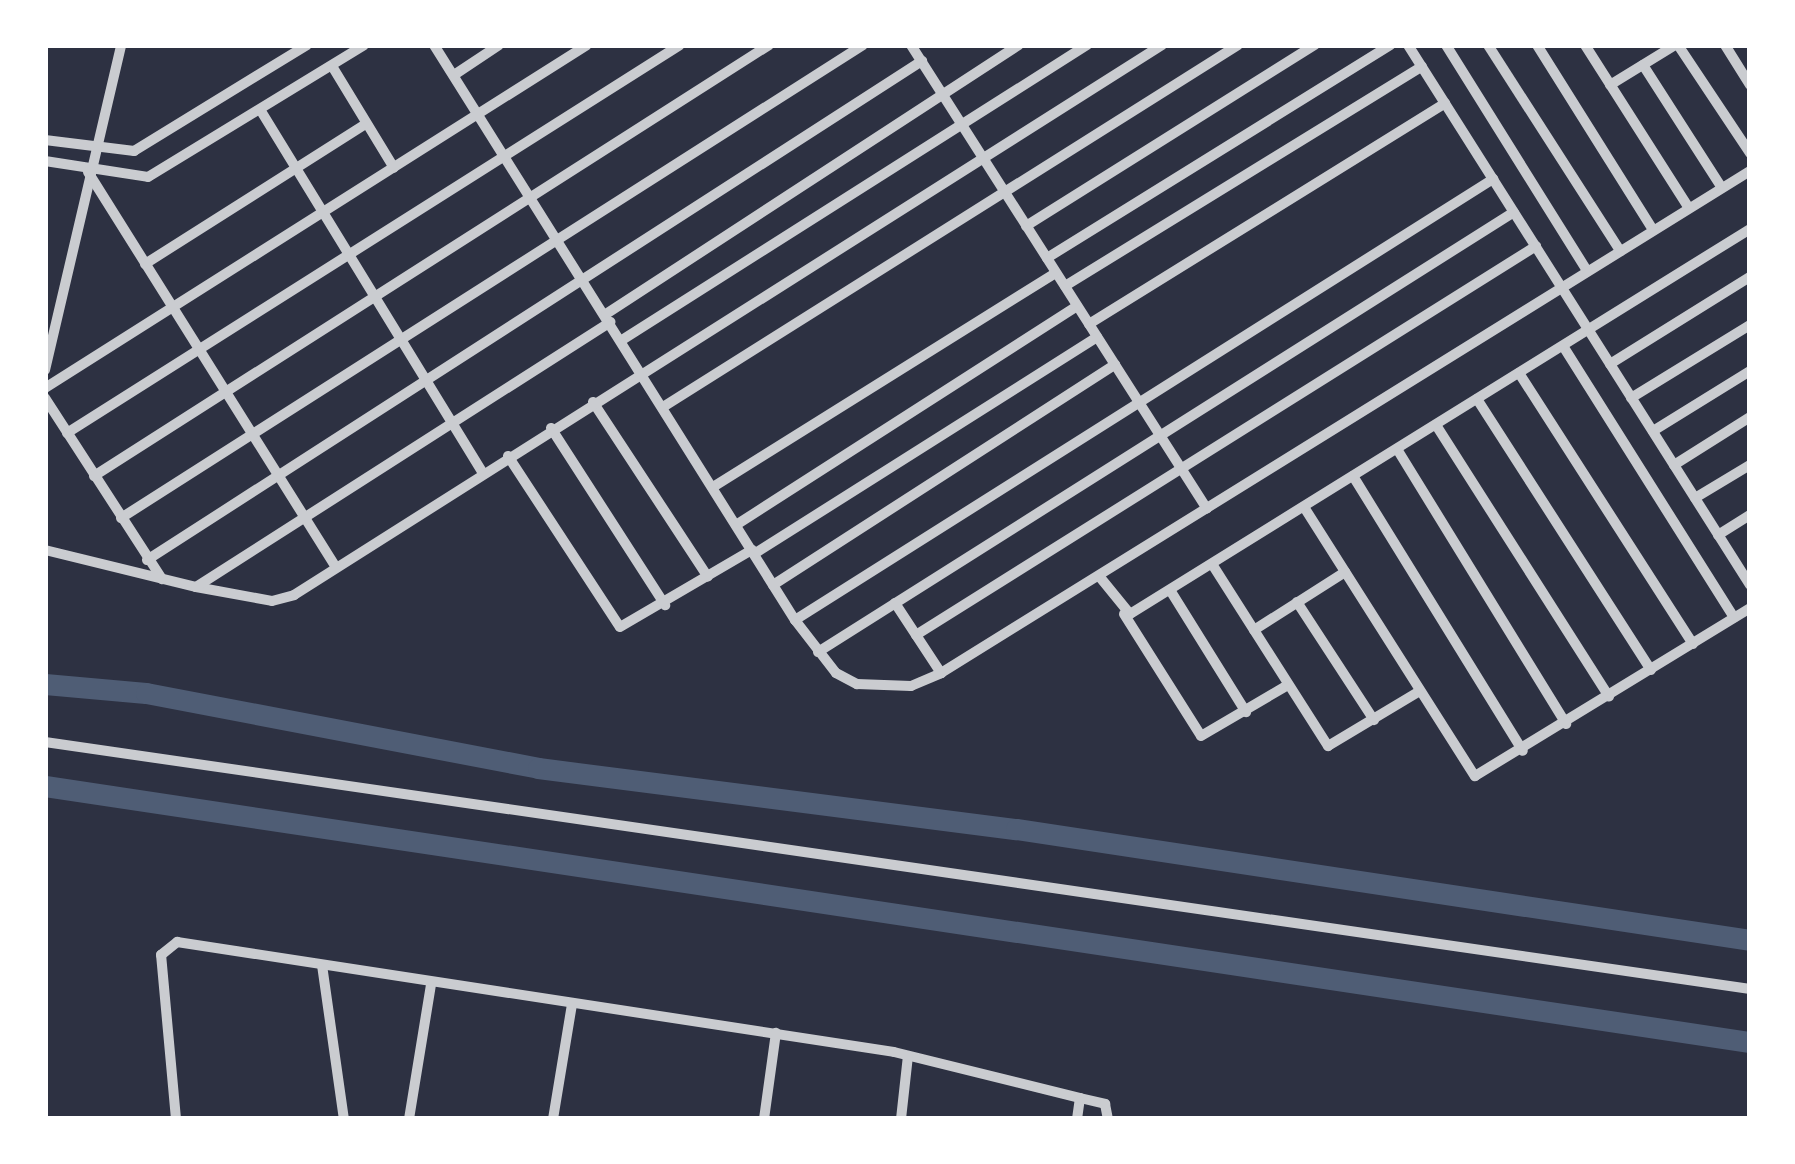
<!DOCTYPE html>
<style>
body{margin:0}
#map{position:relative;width:1795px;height:1164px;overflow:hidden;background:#2d3142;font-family:Figtree,sans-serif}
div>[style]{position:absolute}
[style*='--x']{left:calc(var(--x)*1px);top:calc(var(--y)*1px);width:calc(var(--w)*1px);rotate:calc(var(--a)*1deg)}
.canal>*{height:21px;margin:-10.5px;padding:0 10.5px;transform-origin:10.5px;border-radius:10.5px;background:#4f5d75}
.minor>*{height:10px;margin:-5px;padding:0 5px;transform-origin:5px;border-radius:5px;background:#caccd0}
span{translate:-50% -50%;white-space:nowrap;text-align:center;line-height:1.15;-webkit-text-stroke:10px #fff;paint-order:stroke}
.frame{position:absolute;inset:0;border:48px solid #fff;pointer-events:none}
</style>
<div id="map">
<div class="canal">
<div style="--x:45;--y:684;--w:101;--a:5.1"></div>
<div style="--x:146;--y:693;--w:399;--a:10.8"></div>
<div style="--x:538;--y:768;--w:482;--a:7.3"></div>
<div style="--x:1016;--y:829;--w:742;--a:8.6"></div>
<div style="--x:45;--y:786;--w:1724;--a:8.54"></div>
</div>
<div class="minor">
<div style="--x:434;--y:45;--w:679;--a:57.88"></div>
<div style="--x:795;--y:620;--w:67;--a:52.3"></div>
<div style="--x:836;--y:673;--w:24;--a:28"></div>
<div style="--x:857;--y:684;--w:54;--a:2.1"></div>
<div style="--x:911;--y:686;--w:33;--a:-23"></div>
<div style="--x:941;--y:673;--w:952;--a:-31.82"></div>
<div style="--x:911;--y:45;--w:550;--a:57.46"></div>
<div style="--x:1408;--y:45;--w:639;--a:57.65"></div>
<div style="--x:1446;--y:45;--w:266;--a:58"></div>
<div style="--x:1488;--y:45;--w:245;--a:57.3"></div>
<div style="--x:1537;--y:45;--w:218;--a:57.9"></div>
<div style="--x:1585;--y:45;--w:193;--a:57.5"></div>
<div style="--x:1678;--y:45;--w:130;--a:56.3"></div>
<div style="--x:1725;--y:45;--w:47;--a:58"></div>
<div style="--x:1643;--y:65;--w:146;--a:57.3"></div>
<div style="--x:332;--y:66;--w:119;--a:58.7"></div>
<div style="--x:454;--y:75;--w:54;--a:-33.7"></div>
<div style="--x:1610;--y:85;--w:76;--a:-31.6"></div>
<div style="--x:261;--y:111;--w:425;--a:58.5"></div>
<div style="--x:45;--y:140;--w:90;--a:7"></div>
<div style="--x:134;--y:151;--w:203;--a:-31.5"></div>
<div style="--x:45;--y:161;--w:104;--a:8.8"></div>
<div style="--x:148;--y:177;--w:253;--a:-31.4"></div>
<div style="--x:88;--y:172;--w:467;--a:57.9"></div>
<div style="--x:1026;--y:226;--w:341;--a:-32.1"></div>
<div style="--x:1047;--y:258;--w:404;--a:-31.8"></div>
<div style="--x:145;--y:264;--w:262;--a:-32.4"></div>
<div style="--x:1065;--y:286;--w:419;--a:-31.6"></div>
<div style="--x:606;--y:314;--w:493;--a:-33.1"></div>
<div style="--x:1089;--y:324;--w:419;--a:-31.8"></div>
<div style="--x:622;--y:340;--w:551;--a:-32.39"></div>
<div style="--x:1563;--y:346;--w:321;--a:57.8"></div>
<div style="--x:1610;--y:364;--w:165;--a:-31.9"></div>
<div style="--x:45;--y:370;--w:334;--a:-76.8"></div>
<div style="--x:1519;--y:373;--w:322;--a:57.3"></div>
<div style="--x:45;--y:388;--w:641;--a:-32.33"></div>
<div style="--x:45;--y:398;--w:216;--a:57.1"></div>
<div style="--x:1631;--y:398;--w:140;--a:-31.5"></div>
<div style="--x:1477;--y:399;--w:322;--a:57.3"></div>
<div style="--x:593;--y:402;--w:209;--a:56.7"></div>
<div style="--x:663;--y:407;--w:679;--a:-32.19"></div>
<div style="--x:1436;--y:425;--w:322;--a:57.5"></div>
<div style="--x:551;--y:428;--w:211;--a:57.2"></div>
<div style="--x:1653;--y:431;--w:114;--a:-31.7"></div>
<div style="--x:67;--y:433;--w:725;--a:-32.33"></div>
<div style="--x:1397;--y:449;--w:323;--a:58.4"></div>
<div style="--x:508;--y:456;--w:204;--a:56.8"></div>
<div style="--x:620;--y:627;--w:153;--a:-30.3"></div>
<div style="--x:1674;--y:465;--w:90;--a:-32.3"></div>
<div style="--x:94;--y:476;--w:801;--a:-32.56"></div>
<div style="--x:1353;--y:476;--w:323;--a:58.3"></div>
<div style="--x:713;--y:487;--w:404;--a:-32"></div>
<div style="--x:1695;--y:498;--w:64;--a:-31"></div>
<div style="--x:1304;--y:507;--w:319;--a:57.6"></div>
<div style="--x:1475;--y:776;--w:322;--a:-31.4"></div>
<div style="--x:121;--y:518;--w:880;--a:-32.52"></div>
<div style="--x:736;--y:525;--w:405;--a:-32.7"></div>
<div style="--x:1718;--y:535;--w:38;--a:-32"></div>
<div style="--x:45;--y:550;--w:155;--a:13.8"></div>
<div style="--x:196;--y:587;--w:77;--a:10.4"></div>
<div style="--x:272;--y:601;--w:23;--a:-15"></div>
<div style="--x:294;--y:595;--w:1028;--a:-32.36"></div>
<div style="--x:754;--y:554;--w:406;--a:-32.3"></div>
<div style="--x:147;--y:560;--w:922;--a:-32.78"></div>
<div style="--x:1212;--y:564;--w:216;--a:57.5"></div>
<div style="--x:1328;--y:746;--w:107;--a:-30.9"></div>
<div style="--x:1099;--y:576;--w:49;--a:50.8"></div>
<div style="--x:1130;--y:614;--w:730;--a:-31.84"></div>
<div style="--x:773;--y:585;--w:407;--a:-32.8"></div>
<div style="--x:196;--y:587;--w:492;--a:-32.6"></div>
<div style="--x:1170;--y:590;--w:144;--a:58.1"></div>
<div style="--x:1297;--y:602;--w:141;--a:56.9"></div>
<div style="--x:895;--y:603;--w:84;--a:56.7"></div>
<div style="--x:1124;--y:614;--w:144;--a:57.7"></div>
<div style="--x:1201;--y:736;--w:101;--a:-30.4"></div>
<div style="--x:795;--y:620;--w:826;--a:-32.28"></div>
<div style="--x:1254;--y:630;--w:108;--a:-32.5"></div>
<div style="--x:916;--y:635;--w:732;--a:-32.1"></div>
<div style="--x:818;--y:652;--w:823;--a:-32.3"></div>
<div style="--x:45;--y:742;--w:1723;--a:8.24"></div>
<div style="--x:322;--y:965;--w:156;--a:81.9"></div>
<div style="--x:176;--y:1119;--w:165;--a:-95.2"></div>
<div style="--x:161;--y:955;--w:21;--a:-39"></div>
<div style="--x:177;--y:942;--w:725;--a:8.72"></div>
<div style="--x:894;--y:1052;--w:192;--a:13.9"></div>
<div style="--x:409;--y:1119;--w:137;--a:-80.7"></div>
<div style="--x:553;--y:1119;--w:117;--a:-80.6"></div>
<div style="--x:764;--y:1119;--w:87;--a:-82.1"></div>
<div style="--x:901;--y:1119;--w:63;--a:-83.7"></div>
<div style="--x:1077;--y:1119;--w:21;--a:-82"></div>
<div style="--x:1080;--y:1098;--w:26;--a:13"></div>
<div style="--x:1105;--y:1104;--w:15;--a:79"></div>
</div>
<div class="frame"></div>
</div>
